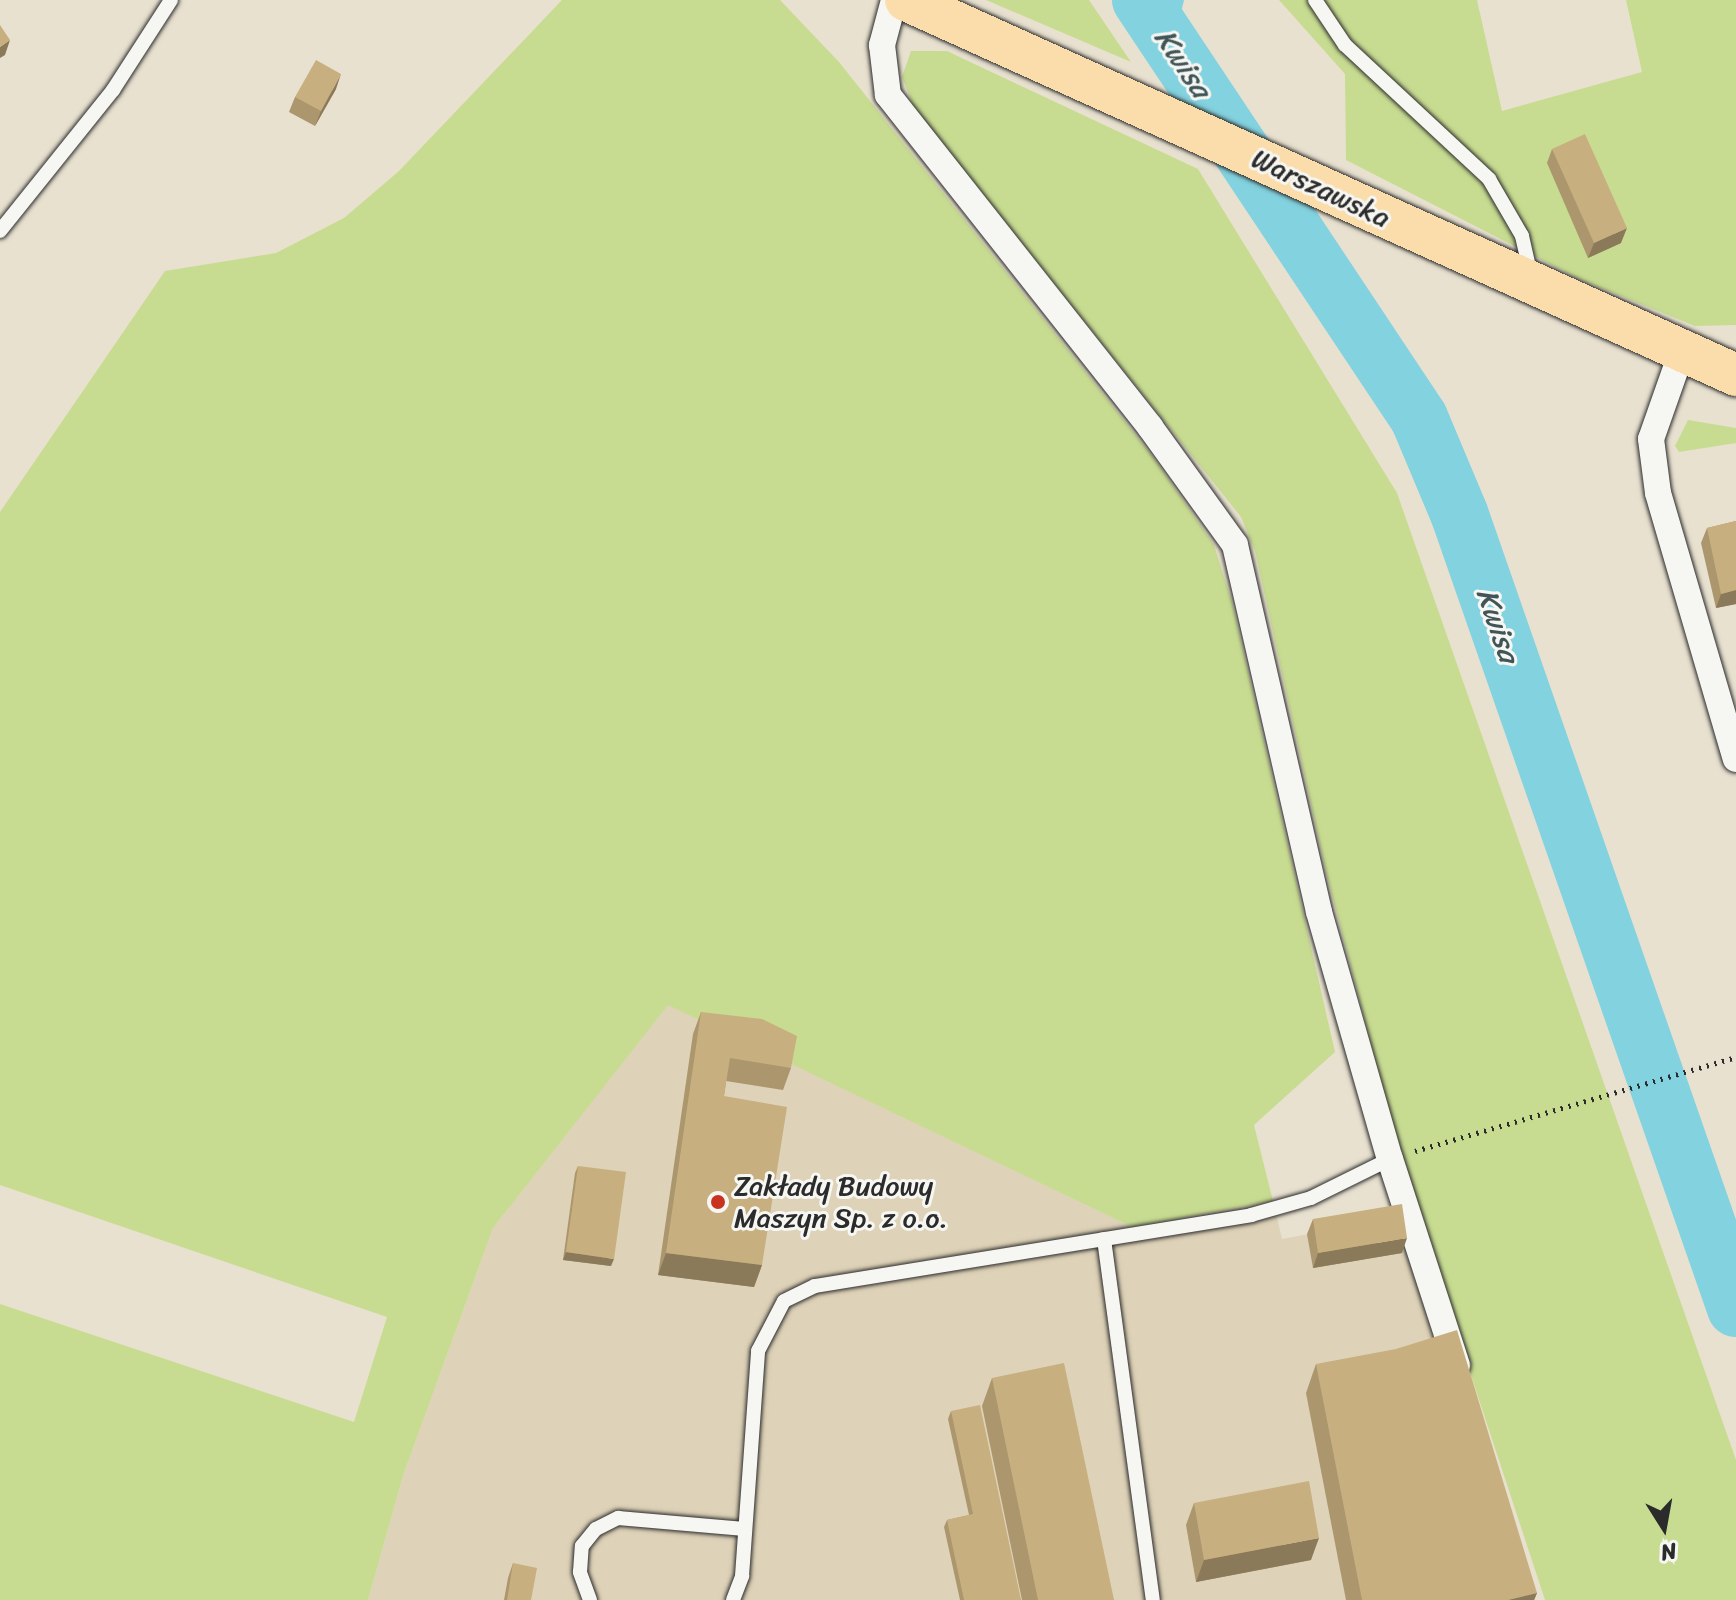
<!DOCTYPE html>
<meta charset="utf-8">
<style>
body{margin:0}
#map{position:relative;width:1736px;height:1600px;overflow:hidden;background:#e8e1d0;font-family:Sriracha,sans-serif}
div>[style]{position:absolute}
[style*='--x']{left:calc(var(--x)*1px);top:calc(var(--y)*1px);width:calc(var(--w)*1px);rotate:calc(var(--a)*1deg)}
.built>*{inset:0;background:#ded2b8}
.green>*{inset:0;background:#c8dc91}
.stream>*{height:10px;margin:-5px;padding:0 5px;transform-origin:5px;border-radius:5px;background:#83d2df}
.river>*{height:58px;margin:-29px;padding:0 29px;transform-origin:29px;border-radius:29px;background:#83d2df}
.path>*{height:5px;margin-top:-2.5px;transform-origin:0;background:repeating-linear-gradient(90deg,#2b2b2b 0 2px,transparent 0 8px)}
.roads{filter:drop-shadow(0 0 2px #2b2b2b) drop-shadow(0 0 2px #2b2b2b)}
.service>*{height:14px;margin:-7px;padding:0 7px;transform-origin:7px;border-radius:7px;background:#f6f6f2}
.minor>*{height:26px;margin:-13px;padding:0 13px;transform-origin:13px;border-radius:13px;background:#f6f6f2}
.primary>*{height:42px;margin:-21px;padding:0 21px;transform-origin:21px;border-radius:21px;background:#fbddab}
.wall>*{inset:0;background:#ab966d}
.shaded-wall>*{inset:0;background:#8b7a59}
.building>*{inset:0;background:#c7af7f}
.dots>*{width:22px;height:22px;translate:-50% -50%;box-sizing:border-box;border:4px solid #f6f6f2;border-radius:50%}
span{translate:-50% -50%;white-space:nowrap;text-align:center;line-height:1.15;-webkit-text-stroke:6px #f6f6f2;paint-order:stroke}
.street-label{font-size:28px;color:#2b2b2b}
.poi-label{font-size:28px;color:#2b2b2b}
.left{translate:0 -50%;text-align:left}
.water-label{font-size:30px;color:#415558;font-style:italic}
.north{position:absolute;left:1624px;top:1488px;width:80px;height:80px;-webkit-text-stroke:6px #f6f6f2;paint-order:stroke;rotate:169deg;font-size:22px;font-weight:700;line-height:32px;text-align:center;color:#2b2b2b}
.north::after{content:'';display:block;margin:auto;width:28px;height:36px;background:#2b2b2b;clip-path:polygon(50% 0,100% 100%,50% 72%,0 100%)}
</style>
<div id="map">
<div class="built">
<div style="clip-path:polygon(668px 1004px,1132px 1227px,1273px 1201px,1282px 1239px,1396px 1218px,1522px 1600px,368px 1600px,403px 1476px,493px 1228px)"></div>
</div>
<div class="green">
<div style="clip-path:polygon(562px 0,780px 0,839px 62px,1153px 457px,1214px 545px,1232px 602px,1335px 1052px,1254px 1125px,1273px 1201px,1132px 1227px,668px 1005px,493px 1228px,403px 1476px,368px 1600px,0 1600px,0 1304px,354px 1422px,387px 1317px,0 1185px,0 512px,165px 271px,276px 253px,344px 218px,399px 171px)"></div>
<div style="clip-path:polygon(986px 0,1089px 0,1131px 62px)"></div>
<div style="clip-path:polygon(1279px 0,1477px 0,1502px 111px,1642px 72px,1626px 0,1736px 0,1736px 325px,1695px 326px,1579px 279px,1346px 160px,1345px 74px)"></div>
<div style="clip-path:polygon(911px 51px,947px 51px,1198px 169px,1397px 493px,1736px 1460px,1736px 1600px,1545px 1600px,1408px 1184px,1326px 872px,1255px 551px,1241px 517px,914px 108px,902px 77px)"></div>
<div style="clip-path:polygon(1688px 420px,1736px 428px,1736px 443px,1679px 452px,1675px 446px)"></div>
</div>
<div class="stream">
<div style="--x:1168;--y:41;--w:42;--a:-75"></div>
</div>
<div class="river">
<div style="--x:1141;--y:0;--w:502;--a:56.37"></div>
<div style="--x:1419;--y:418;--w:103;--a:67.2"></div>
<div style="--x:1459;--y:513;--w:842;--a:70.79"></div>
</div>
<div class="path">
<div style="--x:1415;--y:1151;--w:334;--a:-16.3"></div>
</div>
<div class="roads">
<div class="service">
<div style="--x:1315;--y:0;--w:54;--a:56.3"></div>
<div style="--x:1345;--y:45;--w:197;--a:42.9"></div>
<div style="--x:1489;--y:179;--w:66;--a:59.9"></div>
<div style="--x:1522;--y:236;--w:41;--a:77.3"></div>
<div style="--x:0;--y:231;--w:181;--a:-51.3"></div>
<div style="--x:113;--y:90;--w:107;--a:-57.2"></div>
<div style="--x:1104;--y:1239;--w:364;--a:82.3"></div>
<div style="--x:590;--y:1600;--w:30;--a:-110"></div>
<div style="--x:580;--y:1572;--w:26;--a:-86"></div>
<div style="--x:582;--y:1546;--w:22;--a:-51"></div>
<div style="--x:596;--y:1529;--w:25;--a:-27"></div>
<div style="--x:618;--y:1518;--w:127;--a:5"></div>
<div style="--x:733;--y:1600;--w:26;--a:-69"></div>
<div style="--x:742;--y:1576;--w:226;--a:-85.9"></div>
<div style="--x:758;--y:1351;--w:56;--a:-62.5"></div>
<div style="--x:784;--y:1301;--w:34;--a:-26"></div>
<div style="--x:815;--y:1286;--w:442;--a:-9.2"></div>
<div style="--x:1251;--y:1215;--w:62;--a:-15.8"></div>
<div style="--x:1311;--y:1198;--w:88;--a:-26.3"></div>
</div>
<div class="minor">
<div style="--x:894;--y:0;--w:47;--a:104.9"></div>
<div style="--x:882;--y:45;--w:50;--a:83.2"></div>
<div style="--x:888;--y:95;--w:423;--a:51.7"></div>
<div style="--x:1150;--y:427;--w:145;--a:54.2"></div>
<div style="--x:1235;--y:545;--w:376;--a:77.1"></div>
<div style="--x:1319;--y:912;--w:257;--a:74"></div>
<div style="--x:1390;--y:1159;--w:217;--a:72"></div>
<div style="--x:1682;--y:351;--w:93;--a:109.4"></div>
<div style="--x:1651;--y:439;--w:54;--a:82.6"></div>
<div style="--x:1658;--y:493;--w:277;--a:73.7"></div>
</div>
<div class="primary">
<div style="--x:906;--y:0;--w:911;--a:24.31"></div>
</div>
</div>
<div class="wall">
<div style="clip-path:polygon(336px 89px,315px 126px,289px 112px,295px 97px)"></div>
<div style="clip-path:polygon(1552px 149px,1621px 243px,1588px 258px,1547px 163px)"></div>
<div style="clip-path:polygon(1736px 521px,1736px 604px,1716px 608px,1701px 543px,1707px 528px)"></div>
<div style="clip-path:polygon(701px 1012px,791px 1068px,783px 1090px,726px 1081px,724px 1096px,762px 1265px,754px 1287px,658px 1275px,693px 1034px)"></div>
<div style="clip-path:polygon(578px 1166px,611px 1266px,563px 1260px,575px 1173px)"></div>
<div style="clip-path:polygon(1313px 1219px,1402px 1253px,1313px 1268px,1307px 1234px)"></div>
<div style="clip-path:polygon(1316px 1364px,1537px 1593px,1534px 1600px,1346px 1600px,1306px 1393px)"></div>
<div style="clip-path:polygon(992px 1378px,1114px 1600px,1022px 1600px,982px 1406px)"></div>
<div style="clip-path:polygon(951px 1411px,1021px 1600px,960px 1600px,944px 1527px,947px 1520px,969px 1515px,948px 1419px)"></div>
<div style="clip-path:polygon(1194px 1503px,1311px 1560px,1196px 1582px,1186px 1525px)"></div>
<div style="clip-path:polygon(513px 1563px,531px 1600px,504px 1600px,508px 1578px)"></div>
</div>
<div class="shaded-wall">
<div style="clip-path:polygon(10px 40px,5px 55px,0 58px,0 47px)"></div>
<div style="clip-path:polygon(341px 74px,336px 89px,315px 126px,321px 111px)"></div>
<div style="clip-path:polygon(1627px 228px,1621px 243px,1588px 258px,1594px 243px)"></div>
<div style="clip-path:polygon(1736px 590px,1736px 604px,1716px 608px,1721px 594px)"></div>
<div style="clip-path:polygon(1407px 1238px,1402px 1253px,1313px 1268px,1318px 1253px)"></div>
<div style="clip-path:polygon(566px 1252px,614px 1259px,611px 1266px,563px 1260px)"></div>
<div style="clip-path:polygon(666px 1253px,762px 1265px,754px 1287px,658px 1275px)"></div>
<div style="clip-path:polygon(1319px 1538px,1311px 1560px,1196px 1582px,1204px 1560px)"></div>
<div style="clip-path:polygon(1537px 1593px,1534px 1600px,1508px 1600px)"></div>
</div>
<div class="building">
<div style="clip-path:polygon(0 25px,10px 40px,0 47px)"></div>
<div style="clip-path:polygon(316px 60px,341px 74px,321px 111px,295px 97px)"></div>
<div style="clip-path:polygon(1585px 134px,1627px 228px,1594px 243px,1552px 149px)"></div>
<div style="clip-path:polygon(1736px 521px,1736px 590px,1721px 594px,1707px 528px)"></div>
<div style="clip-path:polygon(701px 1012px,762px 1019px,797px 1036px,791px 1068px,730px 1058px,724px 1096px,787px 1107px,762px 1265px,666px 1253px)"></div>
<div style="clip-path:polygon(578px 1166px,626px 1172px,614px 1259px,566px 1252px)"></div>
<div style="clip-path:polygon(1402px 1204px,1407px 1238px,1318px 1253px,1313px 1219px)"></div>
<div style="clip-path:polygon(1457px 1330px,1537px 1593px,1508px 1600px,1362px 1600px,1316px 1364px,1396px 1349px)"></div>
<div style="clip-path:polygon(1064px 1363px,1114px 1600px,1038px 1600px,992px 1378px)"></div>
<div style="clip-path:polygon(980px 1405px,1021px 1600px,964px 1600px,947px 1520px,973px 1514px,951px 1411px)"></div>
<div style="clip-path:polygon(1309px 1481px,1319px 1538px,1204px 1560px,1194px 1503px)"></div>
<div style="clip-path:polygon(513px 1563px,537px 1568px,531px 1600px,507px 1600px)"></div>
</div>
<div class="dots">
<div style="left:718px;top:1202px;background:#c8321e"></div>
</div>
<div class="street-label">
<span style="left:1321px;top:188px;rotate:25deg">Warszawska</span>
</div>
<div class="poi-label">
<span class="left" style="left:734px;top:1202px">Zakłady Budowy<br>Maszyn Sp. z o.o.</span>
</div>
<div class="water-label">
<span style="left:1183px;top:63px;rotate:56deg">Kwisa</span>
<span style="left:1498px;top:625px;rotate:71deg">Kwisa</span>
</div>
<div class="north">N</div>
</div>
